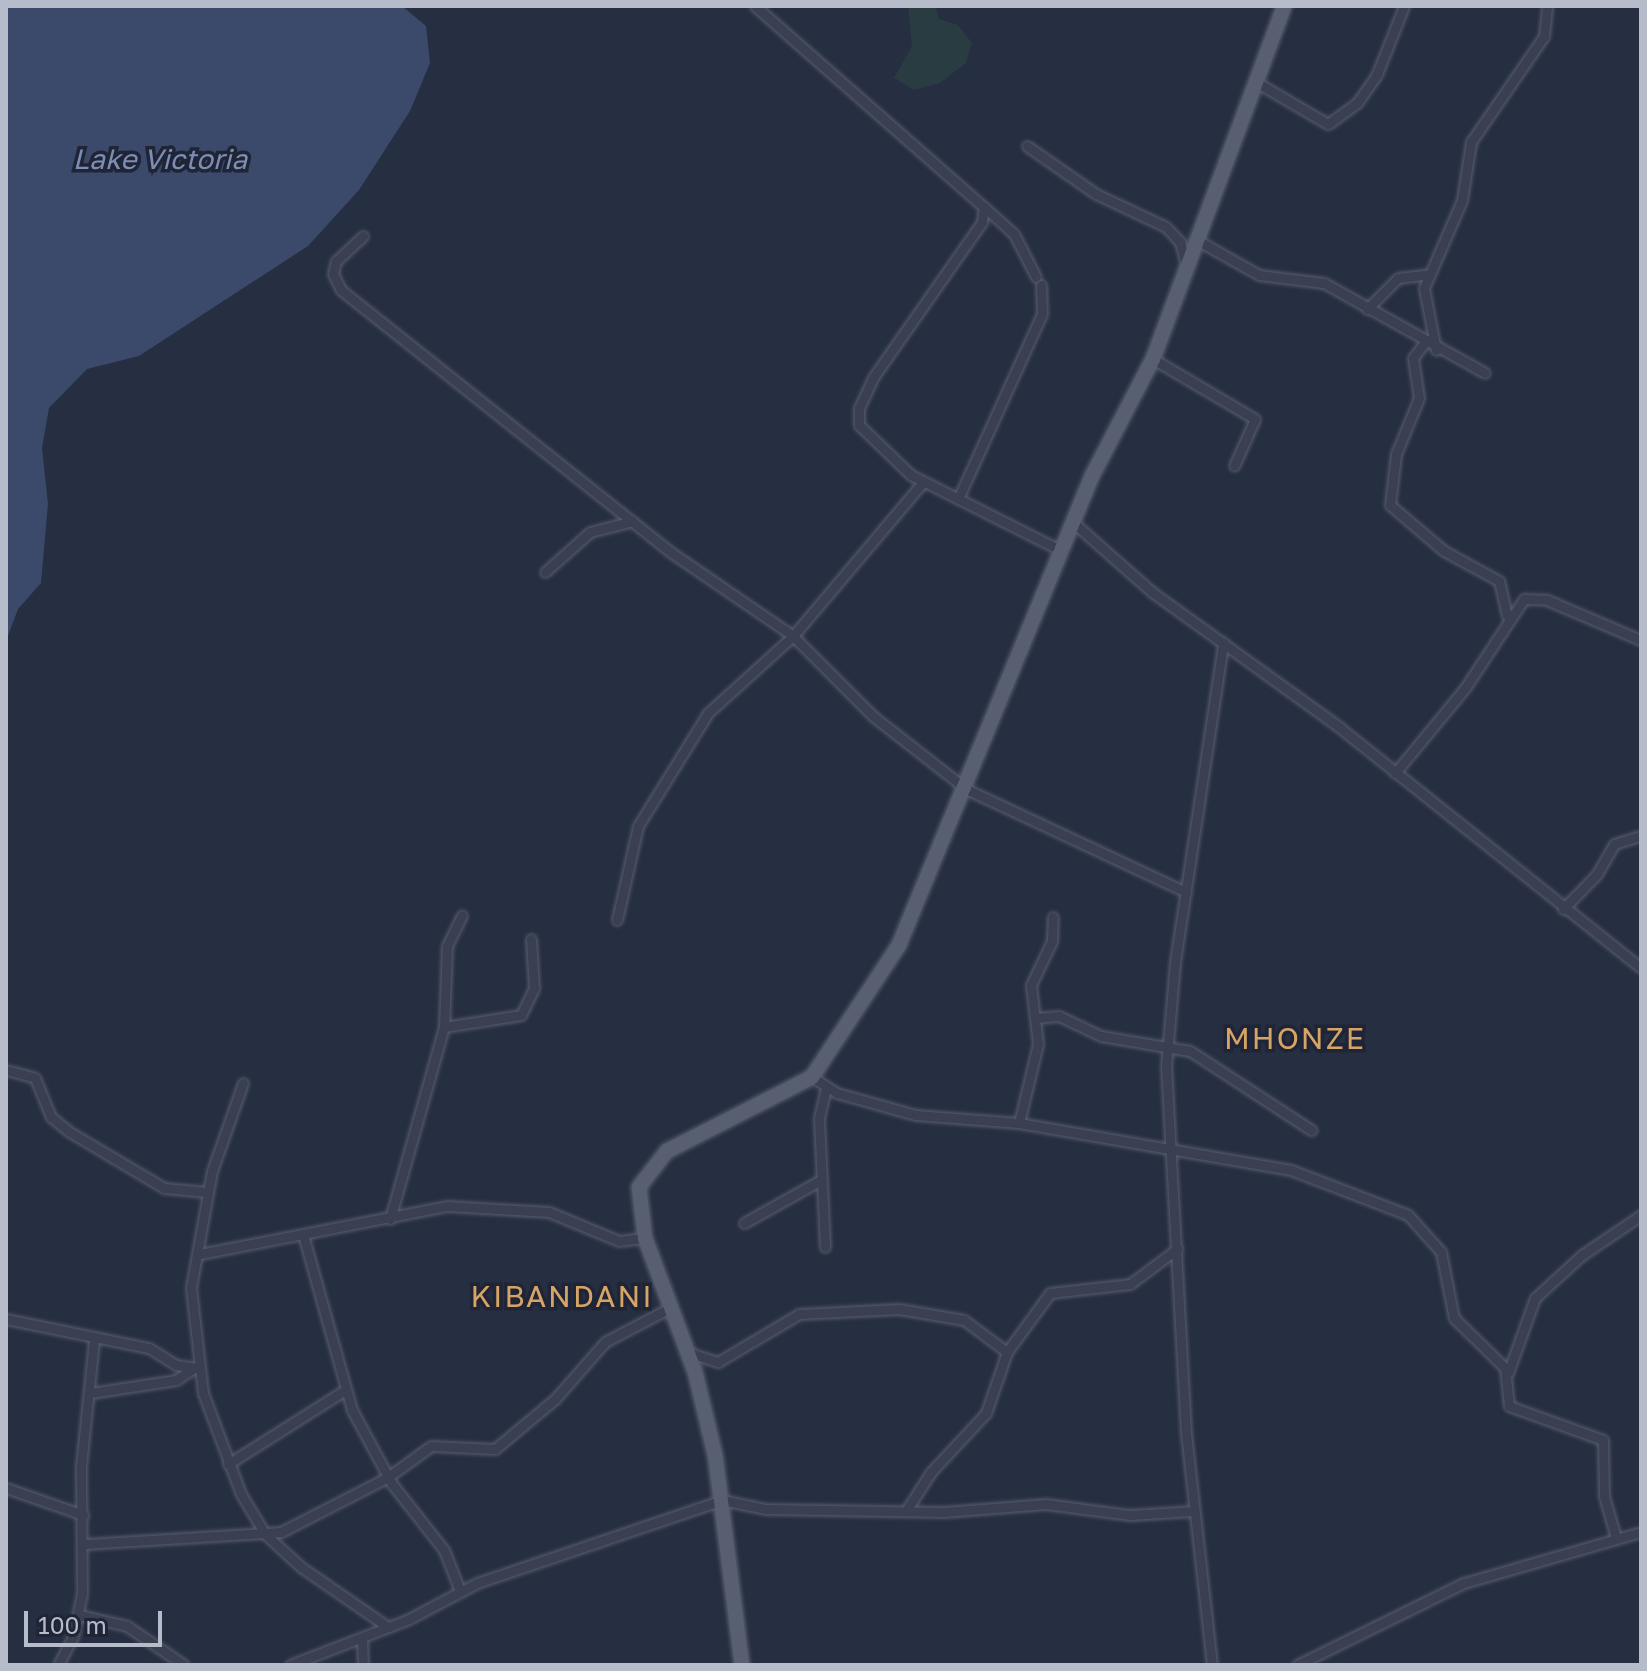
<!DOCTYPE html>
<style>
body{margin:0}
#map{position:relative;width:1647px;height:1671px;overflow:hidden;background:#262e41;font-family:"Golos Text",sans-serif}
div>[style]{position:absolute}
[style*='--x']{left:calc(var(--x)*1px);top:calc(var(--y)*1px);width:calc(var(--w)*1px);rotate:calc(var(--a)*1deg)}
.green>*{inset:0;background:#283c42}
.water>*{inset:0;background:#3b496a}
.roads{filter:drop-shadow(0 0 2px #585e6e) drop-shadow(0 0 2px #585e6e)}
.street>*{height:9px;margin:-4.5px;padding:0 4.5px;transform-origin:4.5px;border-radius:4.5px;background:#3a4051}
.primary>*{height:14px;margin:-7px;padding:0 7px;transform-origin:7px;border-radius:7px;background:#585f71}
span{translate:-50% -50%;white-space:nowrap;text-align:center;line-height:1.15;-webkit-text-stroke:7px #1f2536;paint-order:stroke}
.water-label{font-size:28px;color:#7e8eb2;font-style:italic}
.quarter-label{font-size:30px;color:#d6a566;letter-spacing:2px}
.frame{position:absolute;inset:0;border:8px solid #b7bccb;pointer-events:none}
.scale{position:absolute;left:24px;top:1611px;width:138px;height:36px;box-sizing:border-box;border:4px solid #b7bccb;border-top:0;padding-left:10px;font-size:24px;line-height:28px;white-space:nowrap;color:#b7bccb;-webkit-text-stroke:6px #1f2536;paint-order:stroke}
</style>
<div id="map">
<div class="green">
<div style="clip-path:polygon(908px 6px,935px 6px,939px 19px,958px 25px,972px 43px,966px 63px,940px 83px,914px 90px,894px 78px,912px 46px)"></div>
</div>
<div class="water">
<div style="clip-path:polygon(6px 6px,402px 6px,426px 26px,430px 63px,410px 111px,359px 190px,308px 246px,139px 356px,87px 369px,49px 408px,42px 448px,48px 504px,41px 583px,18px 609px,6px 641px)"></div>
</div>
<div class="roads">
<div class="street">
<div style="--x:755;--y:6;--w:305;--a:41.3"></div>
<div style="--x:984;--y:207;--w:15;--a:98"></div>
<div style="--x:982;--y:222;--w:188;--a:125"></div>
<div style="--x:874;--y:376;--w:35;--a:115"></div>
<div style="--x:859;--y:408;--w:17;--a:90"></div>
<div style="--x:859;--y:425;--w:72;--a:43.9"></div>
<div style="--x:911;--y:475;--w:169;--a:26.7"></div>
<div style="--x:1256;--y:82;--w:83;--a:30.3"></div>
<div style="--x:1328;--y:124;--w:36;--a:-36"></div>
<div style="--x:1357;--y:103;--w:35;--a:-55"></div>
<div style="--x:1377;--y:74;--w:73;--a:-68.3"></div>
<div style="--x:1027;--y:146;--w:84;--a:34.8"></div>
<div style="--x:1096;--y:194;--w:77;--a:25.2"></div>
<div style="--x:1166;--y:227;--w:21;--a:47"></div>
<div style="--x:1180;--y:242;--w:24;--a:75"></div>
<div style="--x:984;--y:207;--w:40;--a:42"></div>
<div style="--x:1014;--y:234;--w:48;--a:62.9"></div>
<div style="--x:363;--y:236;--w:37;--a:137"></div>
<div style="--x:336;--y:261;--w:13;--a:103"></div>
<div style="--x:333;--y:274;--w:18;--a:63"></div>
<div style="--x:341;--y:290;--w:423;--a:38.5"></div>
<div style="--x:672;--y:553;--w:147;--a:34.4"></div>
<div style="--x:793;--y:636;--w:115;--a:45"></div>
<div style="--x:874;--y:717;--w:117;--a:38"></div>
<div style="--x:966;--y:789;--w:243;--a:25.1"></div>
<div style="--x:1197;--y:240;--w:71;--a:29.4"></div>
<div style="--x:1259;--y:275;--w:65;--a:7"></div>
<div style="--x:1324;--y:283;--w:184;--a:29.2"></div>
<div style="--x:1367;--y:309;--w:44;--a:-45"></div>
<div style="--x:1398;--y:278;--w:32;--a:-7"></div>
<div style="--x:1425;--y:342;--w:20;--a:127"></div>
<div style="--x:1413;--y:358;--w:40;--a:81.5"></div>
<div style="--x:1419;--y:398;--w:61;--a:112.3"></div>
<div style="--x:1396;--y:454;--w:51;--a:96.7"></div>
<div style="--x:1390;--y:505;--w:71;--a:40.4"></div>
<div style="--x:1444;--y:551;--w:63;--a:28.6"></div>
<div style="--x:1499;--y:581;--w:36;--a:77"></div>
<div style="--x:1436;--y:350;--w:63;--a:-101"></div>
<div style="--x:1424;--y:288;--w:96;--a:-66.6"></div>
<div style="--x:1462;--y:200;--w:59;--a:-81.2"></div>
<div style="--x:1471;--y:142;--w:129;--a:-55.4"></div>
<div style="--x:1544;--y:36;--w:30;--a:-84"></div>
<div style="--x:1153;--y:359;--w:118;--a:30.5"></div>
<div style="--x:1255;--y:419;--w:51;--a:114.1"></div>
<div style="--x:958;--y:499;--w:203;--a:-65.6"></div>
<div style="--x:1042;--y:314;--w:29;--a:-92"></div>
<div style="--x:1074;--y:523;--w:104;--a:41.5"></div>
<div style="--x:1152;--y:592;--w:231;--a:35.8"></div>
<div style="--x:1339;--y:727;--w:386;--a:38.6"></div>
<div style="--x:545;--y:572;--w:60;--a:-41.6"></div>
<div style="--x:590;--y:532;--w:44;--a:-14.3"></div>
<div style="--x:1395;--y:773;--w:110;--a:-50.5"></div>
<div style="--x:1465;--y:688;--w:107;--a:-56.5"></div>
<div style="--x:1524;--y:599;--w:23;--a:2"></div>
<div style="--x:1547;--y:600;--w:102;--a:23.1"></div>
<div style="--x:1563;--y:909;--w:49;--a:-45.8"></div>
<div style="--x:1597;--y:874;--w:34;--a:-60"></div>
<div style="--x:1614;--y:844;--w:28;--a:-17"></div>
<div style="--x:617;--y:920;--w:96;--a:-77.4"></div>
<div style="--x:638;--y:826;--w:133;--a:-58.2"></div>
<div style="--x:708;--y:713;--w:115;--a:-42.2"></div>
<div style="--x:793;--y:636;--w:202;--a:-49.8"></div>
<div style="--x:1036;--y:1018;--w:23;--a:-5"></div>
<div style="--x:1059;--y:1016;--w:47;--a:25.5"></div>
<div style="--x:1101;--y:1036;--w:90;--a:9.6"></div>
<div style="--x:1190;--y:1051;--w:145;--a:33.1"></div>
<div style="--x:444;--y:1027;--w:78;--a:-8.9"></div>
<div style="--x:521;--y:1015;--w:30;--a:-64"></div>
<div style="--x:534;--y:988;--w:49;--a:-93.5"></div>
<div style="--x:6;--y:1070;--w:30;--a:15"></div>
<div style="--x:35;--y:1078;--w:42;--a:67.7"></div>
<div style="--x:51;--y:1117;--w:22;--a:39"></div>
<div style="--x:68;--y:1131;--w:112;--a:30.7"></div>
<div style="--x:164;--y:1188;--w:43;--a:5.3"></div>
<div style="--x:812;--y:1077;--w:30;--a:33"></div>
<div style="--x:837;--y:1093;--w:82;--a:15.6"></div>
<div style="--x:916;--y:1115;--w:103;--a:4.4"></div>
<div style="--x:1019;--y:1123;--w:276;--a:9.8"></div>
<div style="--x:1291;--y:1170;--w:125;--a:21"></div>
<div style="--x:1408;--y:1215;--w:50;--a:48.3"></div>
<div style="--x:1441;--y:1252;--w:67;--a:78.9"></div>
<div style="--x:1454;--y:1318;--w:71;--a:44.4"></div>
<div style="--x:1505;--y:1368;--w:38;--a:84"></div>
<div style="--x:1509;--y:1406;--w:100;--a:19.9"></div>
<div style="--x:1603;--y:1440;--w:56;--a:89"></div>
<div style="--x:1604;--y:1496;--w:44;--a:74.1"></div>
<div style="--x:243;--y:1083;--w:93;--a:109.4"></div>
<div style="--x:212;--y:1171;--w:119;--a:100.2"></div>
<div style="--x:191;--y:1288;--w:106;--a:83.5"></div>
<div style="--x:203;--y:1393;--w:108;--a:69.4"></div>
<div style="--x:241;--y:1494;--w:47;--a:59"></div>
<div style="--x:265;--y:1534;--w:49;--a:42.5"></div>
<div style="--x:301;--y:1567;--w:106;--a:34.6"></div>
<div style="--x:1019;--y:1123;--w:81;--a:-76.5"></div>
<div style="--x:1038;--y:1044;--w:59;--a:-96.8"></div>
<div style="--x:1031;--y:985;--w:49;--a:-64.5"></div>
<div style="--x:1052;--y:941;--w:24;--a:-88"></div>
<div style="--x:390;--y:1219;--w:199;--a:-74.3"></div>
<div style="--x:444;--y:1027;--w:81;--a:-87.9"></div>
<div style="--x:447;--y:946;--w:34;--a:-64"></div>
<div style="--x:744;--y:1223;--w:86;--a:-29.2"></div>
<div style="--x:304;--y:1238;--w:179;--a:74.4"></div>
<div style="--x:352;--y:1410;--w:84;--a:61.6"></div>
<div style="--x:392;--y:1484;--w:84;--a:51.8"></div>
<div style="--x:444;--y:1550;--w:44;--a:68.7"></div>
<div style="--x:825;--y:1247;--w:129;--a:-92.7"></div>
<div style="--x:819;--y:1118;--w:31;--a:-77"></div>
<div style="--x:200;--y:1254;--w:252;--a:-11"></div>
<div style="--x:447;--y:1206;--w:102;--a:3.4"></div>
<div style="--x:549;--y:1212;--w:76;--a:22.5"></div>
<div style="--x:619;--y:1241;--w:26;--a:-7"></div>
<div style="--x:6;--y:1319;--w:146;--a:11.5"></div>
<div style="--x:149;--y:1348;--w:32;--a:32"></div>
<div style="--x:176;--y:1365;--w:21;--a:8"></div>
<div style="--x:687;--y:1352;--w:33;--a:18"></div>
<div style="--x:718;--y:1362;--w:94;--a:-30.7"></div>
<div style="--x:799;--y:1314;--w:100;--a:-2.9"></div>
<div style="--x:899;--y:1309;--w:66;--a:9.6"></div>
<div style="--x:964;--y:1320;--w:54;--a:36.7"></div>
<div style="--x:1508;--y:1373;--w:80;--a:-70.2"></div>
<div style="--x:1535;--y:1298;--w:64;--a:-42.5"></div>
<div style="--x:1582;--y:1255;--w:71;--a:-34.1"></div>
<div style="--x:91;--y:1393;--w:86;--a:-8.7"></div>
<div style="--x:176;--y:1380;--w:22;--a:-34"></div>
<div style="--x:228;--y:1464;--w:138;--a:-32.3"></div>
<div style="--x:6;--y:1488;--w:82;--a:19.3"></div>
<div style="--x:906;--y:1511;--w:46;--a:-57.3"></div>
<div style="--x:931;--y:1472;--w:81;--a:-47"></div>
<div style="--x:986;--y:1413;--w:65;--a:-71"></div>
<div style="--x:1007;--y:1352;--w:73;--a:-53.9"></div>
<div style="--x:1050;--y:1293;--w:81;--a:-6.4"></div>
<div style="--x:1130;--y:1284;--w:59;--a:-36.7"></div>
<div style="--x:86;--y:1544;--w:195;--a:-3.5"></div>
<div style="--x:281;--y:1532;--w:120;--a:-27.2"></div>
<div style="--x:388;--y:1477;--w:53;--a:-35.8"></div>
<div style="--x:431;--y:1446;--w:64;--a:2.7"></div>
<div style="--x:495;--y:1449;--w:78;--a:-39.8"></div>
<div style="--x:555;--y:1399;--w:76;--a:-48.7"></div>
<div style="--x:605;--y:1342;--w:73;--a:-27.6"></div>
<div style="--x:79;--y:1615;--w:49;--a:12.9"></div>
<div style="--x:127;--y:1626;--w:69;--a:34.4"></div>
<div style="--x:362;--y:1638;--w:27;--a:88"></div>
<div style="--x:58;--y:1665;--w:32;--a:-62"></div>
<div style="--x:73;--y:1637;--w:45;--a:-78.4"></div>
<div style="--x:82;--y:1593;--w:127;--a:-90.5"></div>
<div style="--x:81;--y:1466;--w:127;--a:-84.1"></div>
<div style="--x:290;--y:1665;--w:128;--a:-21.1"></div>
<div style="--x:409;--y:1619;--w:77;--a:-27.9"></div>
<div style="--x:477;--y:1583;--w:259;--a:-18.7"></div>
<div style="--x:722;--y:1500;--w:45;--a:11.6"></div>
<div style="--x:766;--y:1509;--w:178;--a:1"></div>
<div style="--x:944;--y:1512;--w:102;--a:-4.5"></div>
<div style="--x:1046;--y:1504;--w:85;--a:7.5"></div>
<div style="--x:1130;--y:1515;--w:63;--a:-3.6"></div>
<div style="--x:1212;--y:1665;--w:232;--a:-96.4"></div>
<div style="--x:1186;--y:1434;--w:368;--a:-93.1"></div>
<div style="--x:1166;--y:1067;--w:105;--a:-85.1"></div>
<div style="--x:1175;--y:962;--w:323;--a:-81.4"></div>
<div style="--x:1297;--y:1665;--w:186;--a:-26.2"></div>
<div style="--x:1464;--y:1583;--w:184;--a:-16.1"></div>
</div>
<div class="primary">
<div style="--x:742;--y:1665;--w:212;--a:-97.3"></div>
<div style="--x:715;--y:1455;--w:85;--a:-103.5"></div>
<div style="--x:695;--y:1372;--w:143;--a:-110.5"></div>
<div style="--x:645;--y:1238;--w:51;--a:-96.7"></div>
<div style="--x:639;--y:1187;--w:46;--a:-52.1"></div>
<div style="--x:667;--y:1151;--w:163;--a:-27"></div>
<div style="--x:812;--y:1077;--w:158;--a:-56.6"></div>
<div style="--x:899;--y:945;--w:507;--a:-67.63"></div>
<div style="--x:1092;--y:476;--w:132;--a:-62.5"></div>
<div style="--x:1153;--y:359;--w:377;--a:-69.6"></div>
</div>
</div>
<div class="water-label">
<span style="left:160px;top:159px">Lake Victoria</span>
</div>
<div class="quarter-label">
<span style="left:1295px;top:1038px">MHONZE</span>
<span style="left:562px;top:1296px">KIBANDANI</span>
</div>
<div class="frame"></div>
<div class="scale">100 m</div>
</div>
